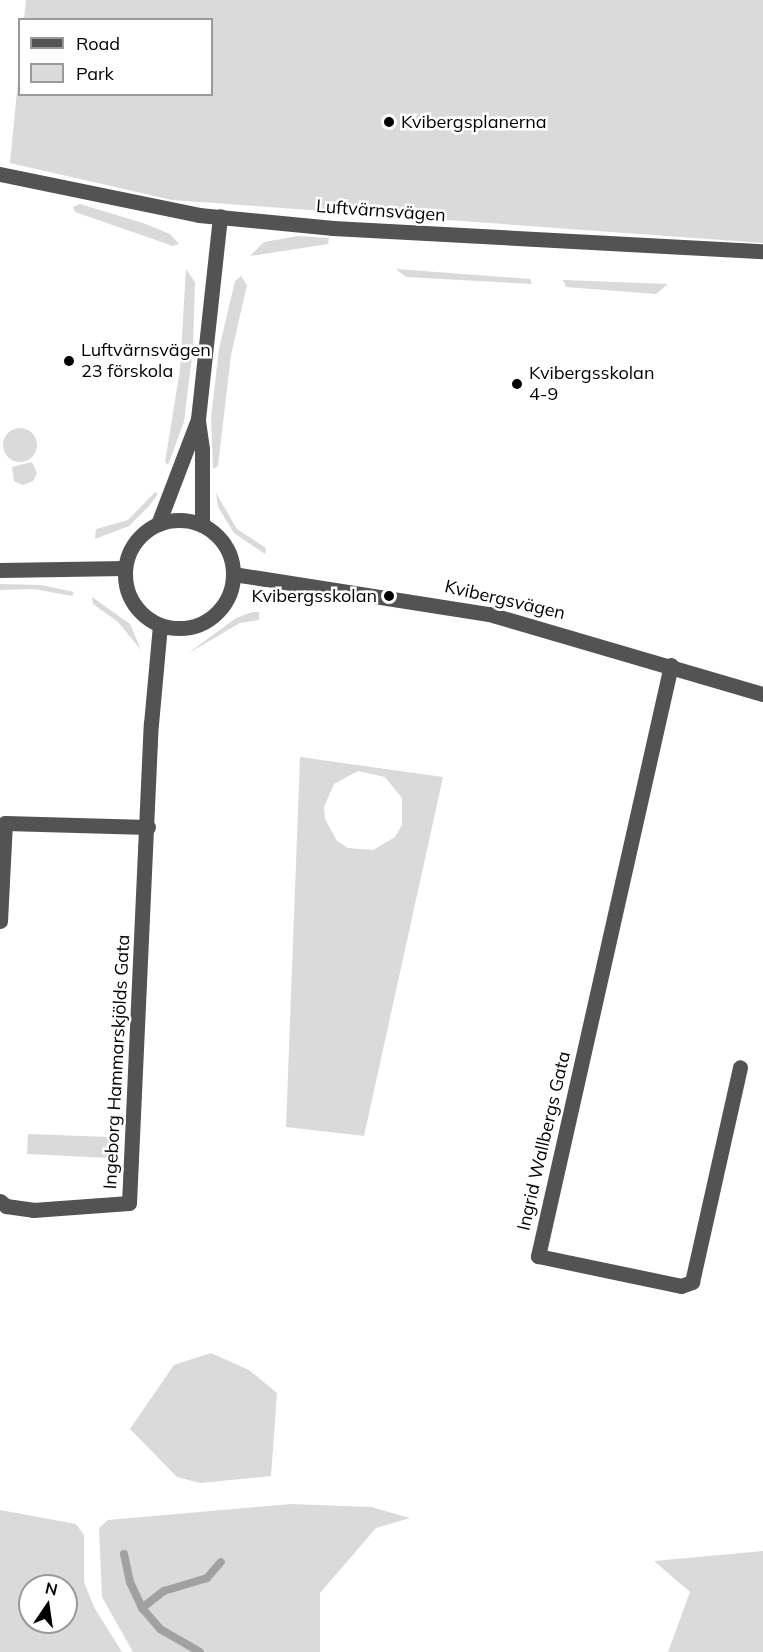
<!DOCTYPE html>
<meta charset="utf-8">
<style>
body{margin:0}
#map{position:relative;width:763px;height:1652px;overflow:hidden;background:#fff;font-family:Mulish,sans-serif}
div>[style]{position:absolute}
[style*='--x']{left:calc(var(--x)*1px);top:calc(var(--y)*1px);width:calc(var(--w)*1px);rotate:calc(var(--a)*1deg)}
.green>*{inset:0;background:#dadada}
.round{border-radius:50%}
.stream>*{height:8px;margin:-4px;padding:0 4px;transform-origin:4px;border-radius:4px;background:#a1a1a1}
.minor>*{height:15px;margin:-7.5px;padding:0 7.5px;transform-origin:7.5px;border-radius:7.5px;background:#535353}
.minor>.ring{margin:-7.5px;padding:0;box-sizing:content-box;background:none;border:15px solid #535353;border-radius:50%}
.dots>*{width:16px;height:16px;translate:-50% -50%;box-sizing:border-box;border:3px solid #fff;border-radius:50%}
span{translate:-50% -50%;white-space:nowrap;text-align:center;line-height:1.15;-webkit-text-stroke:5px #fff;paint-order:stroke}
.poi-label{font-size:18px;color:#000}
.left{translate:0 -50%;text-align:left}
.right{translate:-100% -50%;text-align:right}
.street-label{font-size:18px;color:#000}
.legend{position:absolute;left:18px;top:18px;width:195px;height:78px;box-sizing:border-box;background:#fff;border:2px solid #999;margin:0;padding:8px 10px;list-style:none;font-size:18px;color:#000}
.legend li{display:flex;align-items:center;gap:12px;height:30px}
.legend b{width:30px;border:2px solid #999}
.north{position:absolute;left:18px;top:1574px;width:60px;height:60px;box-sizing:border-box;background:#fff;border:2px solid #999;border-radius:50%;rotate:13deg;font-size:16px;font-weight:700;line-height:24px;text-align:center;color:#000}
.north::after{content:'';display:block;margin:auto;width:21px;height:27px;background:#000;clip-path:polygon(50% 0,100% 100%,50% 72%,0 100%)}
</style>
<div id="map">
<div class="green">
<div style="clip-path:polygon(26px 0,763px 0,763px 243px,172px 200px,10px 163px,19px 70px,20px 94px,212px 94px,212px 20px,24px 19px)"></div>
<div style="clip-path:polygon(80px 204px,143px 223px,170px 234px,179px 244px,173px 246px,75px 212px,73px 207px)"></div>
<div style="clip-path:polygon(298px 236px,329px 238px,328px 244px,250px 256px,264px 242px)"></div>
<div style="clip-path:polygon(186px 269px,195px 282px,193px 349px,184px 422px,168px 465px,165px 462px,180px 370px)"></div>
<div style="clip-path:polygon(396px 269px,530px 279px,532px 284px,406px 277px)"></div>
<div style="clip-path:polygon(241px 276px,247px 285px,231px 355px,218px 466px,213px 469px,211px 418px,219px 349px,235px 281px)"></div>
<div style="clip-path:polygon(563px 280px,668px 284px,656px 294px,566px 287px)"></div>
<div class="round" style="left:3px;top:428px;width:34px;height:34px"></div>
<div style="clip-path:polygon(32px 462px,37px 473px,33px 481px,23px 485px,14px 481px,12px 467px)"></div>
<div style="clip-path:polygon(155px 492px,158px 494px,150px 505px,129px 526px,95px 539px,96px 529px,128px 520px)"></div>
<div style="clip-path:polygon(216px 493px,237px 529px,266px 548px,265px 554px,234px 533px,218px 507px)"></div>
<div style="clip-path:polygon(0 584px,41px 585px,74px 592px,72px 596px,34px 589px,0 590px)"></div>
<div style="clip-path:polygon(92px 597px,130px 624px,141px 650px,118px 622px,93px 604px)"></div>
<div style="clip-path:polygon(252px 612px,259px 612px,259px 620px,240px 623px,187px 654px,236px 618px)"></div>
<div style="clip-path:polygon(evenodd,300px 757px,443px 777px,364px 1136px,286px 1127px,300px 757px,358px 771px,385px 777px,402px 798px,402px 825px,395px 837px,373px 850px,348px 848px,337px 841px,325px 819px,324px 807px,334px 784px,358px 771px)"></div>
<div style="clip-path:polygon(28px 1134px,111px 1137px,110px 1158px,27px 1154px)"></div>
<div style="clip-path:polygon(211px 1353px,249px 1370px,277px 1393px,271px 1476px,200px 1483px,177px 1477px,130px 1429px,174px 1365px)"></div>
<div style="clip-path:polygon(291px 1504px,371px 1507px,410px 1518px,376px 1528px,320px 1593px,320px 1652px,133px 1652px,102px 1597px,99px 1528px,108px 1520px)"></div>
<div style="clip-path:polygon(evenodd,0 1510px,76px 1524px,84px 1535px,84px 1582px,94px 1607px,122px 1652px,0 1652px,0 1510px,30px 1586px,66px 1586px,66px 1622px,30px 1622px,30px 1586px)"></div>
<div style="clip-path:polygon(763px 1551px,763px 1652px,668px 1652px,690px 1592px,654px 1561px)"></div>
</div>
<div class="stream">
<div style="--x:124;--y:1554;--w:29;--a:78"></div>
<div style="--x:130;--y:1582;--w:29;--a:65"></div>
<div style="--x:142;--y:1608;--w:28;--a:49"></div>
<div style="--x:160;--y:1629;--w:46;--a:29.9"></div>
<div style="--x:142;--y:1608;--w:28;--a:-38"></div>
<div style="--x:164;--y:1591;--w:45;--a:-16.8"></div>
<div style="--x:207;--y:1578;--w:21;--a:-49"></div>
</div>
<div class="minor">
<div style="--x:0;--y:174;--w:203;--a:11.6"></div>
<div style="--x:199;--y:215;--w:135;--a:5.5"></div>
<div style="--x:333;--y:228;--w:431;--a:3.1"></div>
<div class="ring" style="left:125px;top:520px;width:93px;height:93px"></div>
<div style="--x:158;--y:524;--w:112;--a:-69.1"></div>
<div style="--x:202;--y:525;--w:76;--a:-90"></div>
<div style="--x:202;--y:449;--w:30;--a:-98"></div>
<div style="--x:198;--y:419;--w:204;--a:-83.8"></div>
<div style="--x:0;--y:570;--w:125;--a:-0.9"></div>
<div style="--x:233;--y:574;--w:259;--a:8.9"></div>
<div style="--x:489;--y:614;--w:285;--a:16.3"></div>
<div style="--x:671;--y:665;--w:606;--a:102.68"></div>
<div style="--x:538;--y:1256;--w:146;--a:11.8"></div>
<div style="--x:681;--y:1286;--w:12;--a:-20"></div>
<div style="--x:692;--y:1282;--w:220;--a:-77.4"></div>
<div style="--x:0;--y:921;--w:98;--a:-87.1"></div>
<div style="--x:5;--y:823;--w:143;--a:1.6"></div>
<div style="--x:0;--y:1201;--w:8;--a:40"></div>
<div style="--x:6;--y:1206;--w:27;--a:8"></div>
<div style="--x:33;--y:1210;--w:96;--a:-4.2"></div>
<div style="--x:129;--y:1203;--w:480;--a:-87.4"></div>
<div style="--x:151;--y:724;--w:99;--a:-84.8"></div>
</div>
<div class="dots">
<div style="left:389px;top:122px;background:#000"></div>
<div style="left:69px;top:361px;background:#000"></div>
<div style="left:517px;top:384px;background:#000"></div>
<div style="left:389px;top:596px;background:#000"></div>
</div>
<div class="poi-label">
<span class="left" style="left:401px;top:122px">Kvibergsplanerna</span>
<span class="left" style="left:81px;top:361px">Luftvärnsvägen<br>23 förskola</span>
<span class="left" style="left:529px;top:384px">Kvibergsskolan<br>4-9</span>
<span class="right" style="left:377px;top:596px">Kvibergsskolan</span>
</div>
<div class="street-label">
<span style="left:381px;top:211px;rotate:4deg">Luftvärnsvägen</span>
<span style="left:505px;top:600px;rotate:13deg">Kvibergsvägen</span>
<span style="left:117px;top:1062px;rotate:-87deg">Ingeborg Hammarskjölds Gata</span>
<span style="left:544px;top:1141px;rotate:-77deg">Ingrid Wallbergs Gata</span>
</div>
<ul class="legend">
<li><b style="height:8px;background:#535353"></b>Road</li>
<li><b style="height:16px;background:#dadada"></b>Park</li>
</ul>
<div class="north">N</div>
</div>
